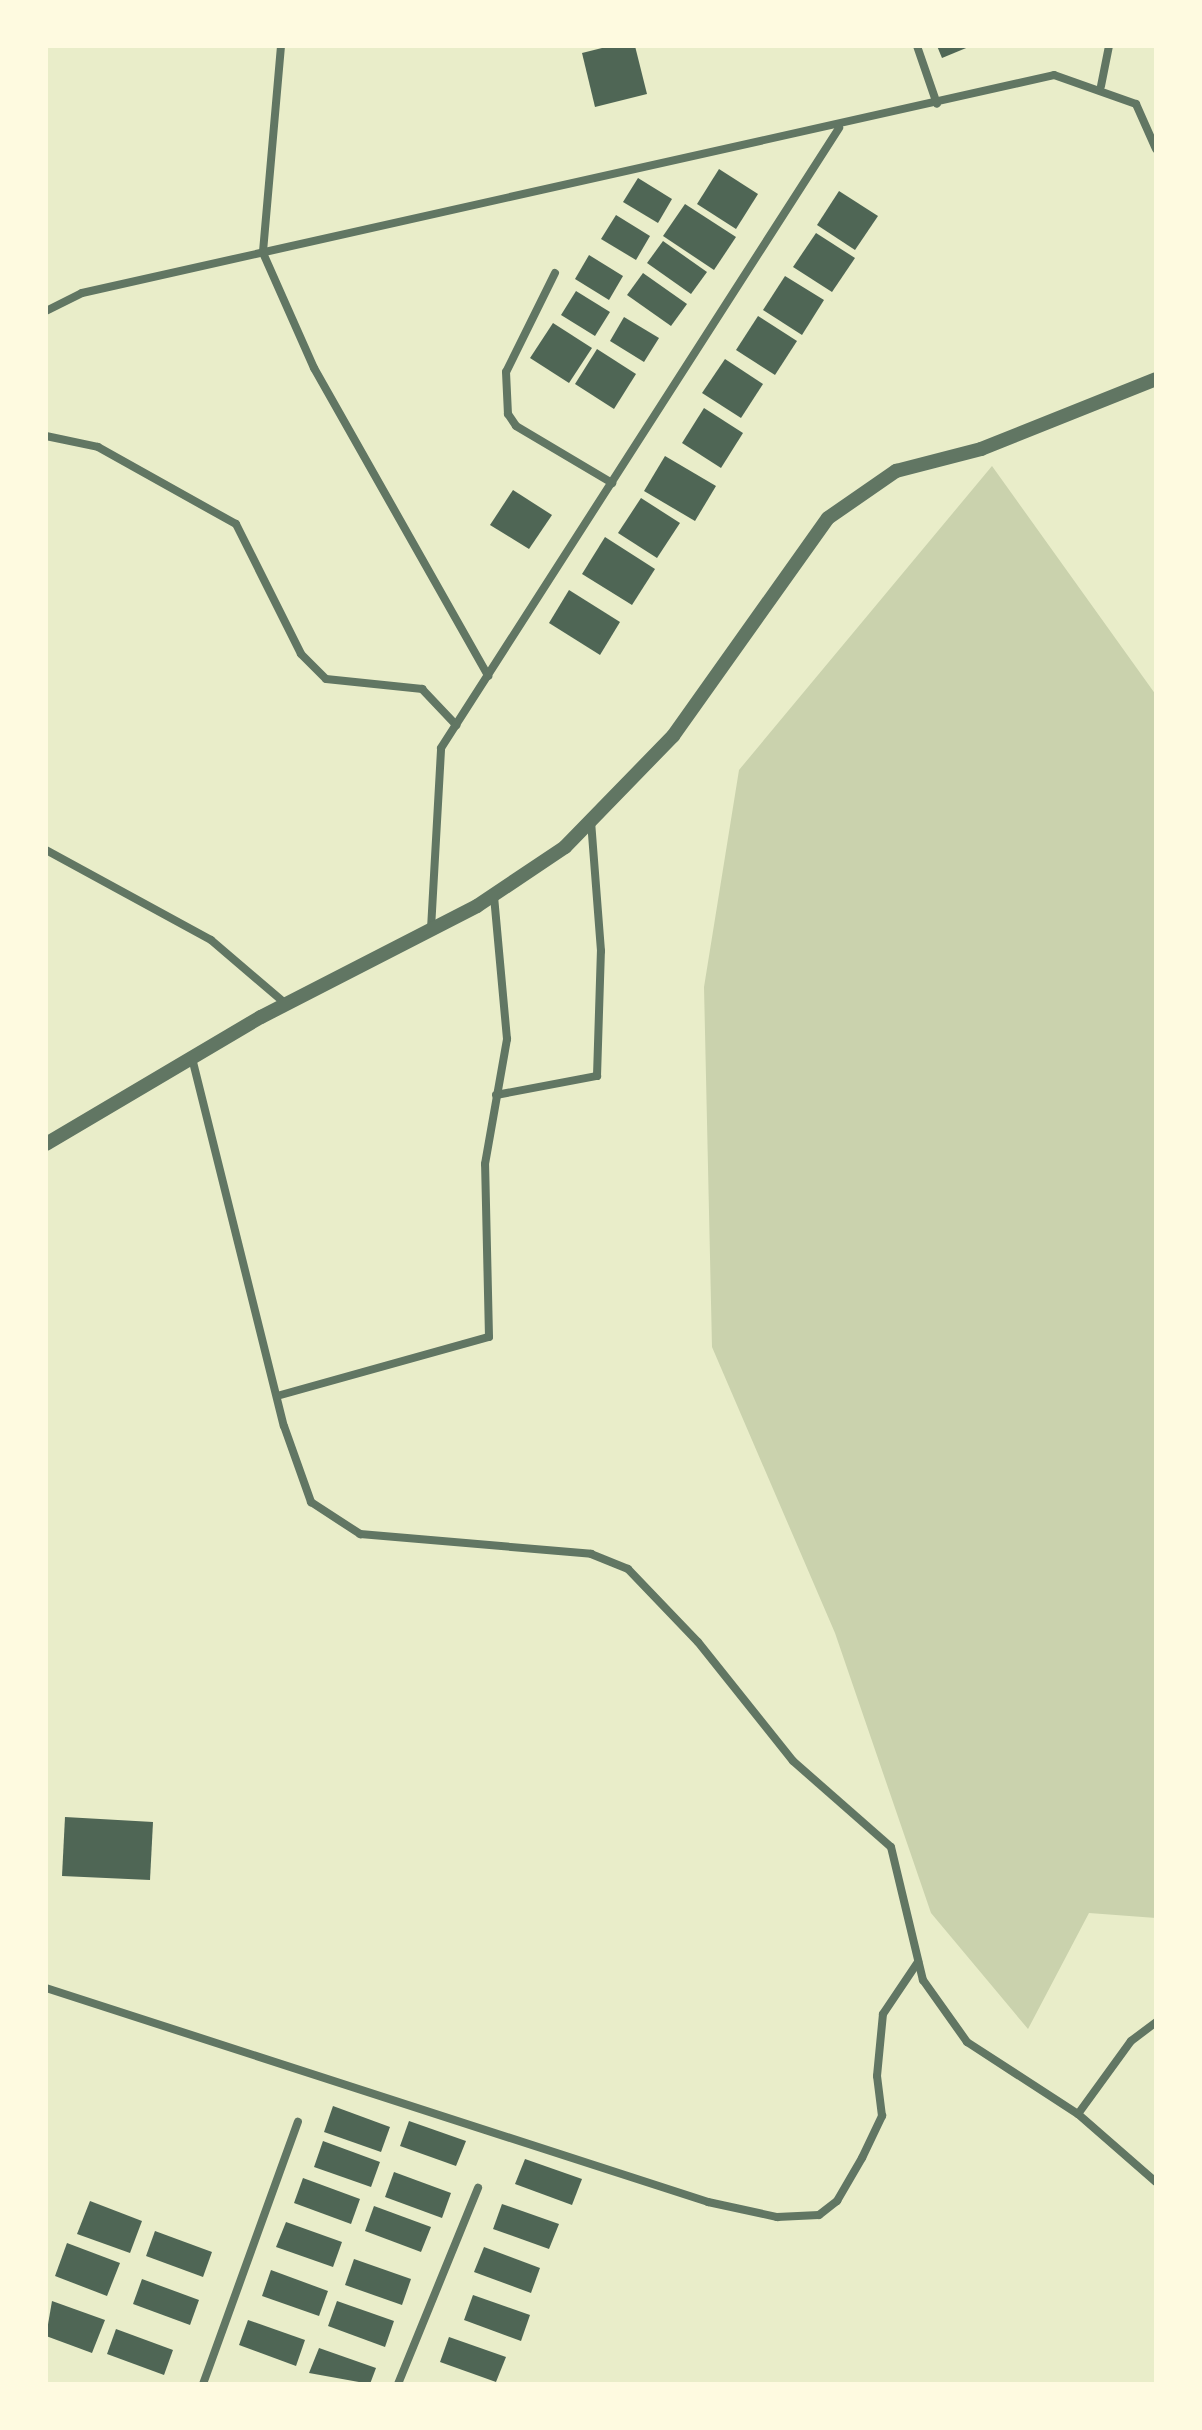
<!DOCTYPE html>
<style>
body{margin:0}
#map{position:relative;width:1202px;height:2430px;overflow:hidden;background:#e9edc9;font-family:"Fira Sans Condensed",sans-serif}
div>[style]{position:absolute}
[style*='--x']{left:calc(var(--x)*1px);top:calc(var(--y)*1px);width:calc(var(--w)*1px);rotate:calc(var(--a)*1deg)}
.green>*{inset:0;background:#cad2ad}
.building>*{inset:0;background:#4f6655}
.minor>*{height:8px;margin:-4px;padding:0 4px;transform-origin:4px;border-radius:4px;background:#617663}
.tertiary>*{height:14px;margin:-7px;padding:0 7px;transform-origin:7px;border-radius:7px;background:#617663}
span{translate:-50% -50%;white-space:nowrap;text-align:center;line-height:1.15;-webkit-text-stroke:7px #fefae0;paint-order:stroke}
.frame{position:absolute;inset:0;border:48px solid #fefae0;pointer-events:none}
</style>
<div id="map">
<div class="green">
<div style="clip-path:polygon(992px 466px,1156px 695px,1156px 1918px,1089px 1913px,1028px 2029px,931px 1913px,835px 1633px,712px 1347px,704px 987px,739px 770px)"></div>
</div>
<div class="building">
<div style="clip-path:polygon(610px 46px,635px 46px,647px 94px,595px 107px,582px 53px)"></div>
<div style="clip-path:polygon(937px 46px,971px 46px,942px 58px)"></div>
<div style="clip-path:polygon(719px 169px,758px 194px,736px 229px,697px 204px)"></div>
<div style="clip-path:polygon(638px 178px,672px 199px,658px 223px,623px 202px)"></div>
<div style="clip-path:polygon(839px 191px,878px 216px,855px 250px,817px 225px)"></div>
<div style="clip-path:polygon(685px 204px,736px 237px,714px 270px,663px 236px)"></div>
<div style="clip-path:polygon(616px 215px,650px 236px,636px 260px,601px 239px)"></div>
<div style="clip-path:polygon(816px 233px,855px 258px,832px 292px,793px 267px)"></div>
<div style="clip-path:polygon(663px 241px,707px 272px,691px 294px,647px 263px)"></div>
<div style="clip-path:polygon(589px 255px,623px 276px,609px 300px,575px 279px)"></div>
<div style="clip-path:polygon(643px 273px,687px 304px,671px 326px,627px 295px)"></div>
<div style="clip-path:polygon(785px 276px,824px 300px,802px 335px,763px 310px)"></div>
<div style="clip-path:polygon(576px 291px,610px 312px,595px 336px,561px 315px)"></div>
<div style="clip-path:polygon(758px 316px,797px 341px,775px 375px,736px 350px)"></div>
<div style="clip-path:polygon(624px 317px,659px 338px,644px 362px,610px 341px)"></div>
<div style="clip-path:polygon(553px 323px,592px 348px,569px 383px,530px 358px)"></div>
<div style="clip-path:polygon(597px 349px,636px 374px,614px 409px,575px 384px)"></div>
<div style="clip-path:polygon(725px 359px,763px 384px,741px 418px,702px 393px)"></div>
<div style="clip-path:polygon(704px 408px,743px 433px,721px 468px,682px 443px)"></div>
<div style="clip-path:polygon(665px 456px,716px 486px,695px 521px,644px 491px)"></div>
<div style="clip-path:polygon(513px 490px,552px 515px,529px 549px,490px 525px)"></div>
<div style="clip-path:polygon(641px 498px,680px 523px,657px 558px,618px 533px)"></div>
<div style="clip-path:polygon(605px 537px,655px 569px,632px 605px,582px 574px)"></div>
<div style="clip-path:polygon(569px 590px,620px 622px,600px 655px,549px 623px)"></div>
<div style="clip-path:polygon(65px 1817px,153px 1822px,150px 1880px,62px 1876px)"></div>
<div style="clip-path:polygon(333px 2106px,390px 2127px,381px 2152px,324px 2132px)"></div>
<div style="clip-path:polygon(409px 2121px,466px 2141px,456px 2166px,400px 2146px)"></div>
<div style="clip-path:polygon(323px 2141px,380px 2162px,371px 2187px,314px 2167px)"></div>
<div style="clip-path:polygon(525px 2159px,582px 2179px,572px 2205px,515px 2184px)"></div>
<div style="clip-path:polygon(394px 2172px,451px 2193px,442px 2218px,385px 2197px)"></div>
<div style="clip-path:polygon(303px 2178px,360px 2199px,351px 2224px,294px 2203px)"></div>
<div style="clip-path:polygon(90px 2201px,142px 2221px,130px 2253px,77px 2234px)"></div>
<div style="clip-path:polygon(502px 2204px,559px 2224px,549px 2249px,493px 2229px)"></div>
<div style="clip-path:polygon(374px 2206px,431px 2227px,421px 2252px,365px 2231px)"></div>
<div style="clip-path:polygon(286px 2222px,342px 2242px,333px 2267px,276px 2247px)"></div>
<div style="clip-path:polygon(155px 2231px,212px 2252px,203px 2277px,146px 2256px)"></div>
<div style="clip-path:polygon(67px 2243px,120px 2263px,107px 2296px,55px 2276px)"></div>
<div style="clip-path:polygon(484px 2247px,540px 2268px,531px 2293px,474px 2272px)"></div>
<div style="clip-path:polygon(354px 2259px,411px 2279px,402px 2305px,345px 2285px)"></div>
<div style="clip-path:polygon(271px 2270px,328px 2291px,319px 2316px,262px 2296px)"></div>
<div style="clip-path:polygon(142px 2279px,199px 2300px,190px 2325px,133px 2304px)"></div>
<div style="clip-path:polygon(473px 2295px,530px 2315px,521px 2341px,464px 2320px)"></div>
<div style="clip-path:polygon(52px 2301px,105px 2320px,92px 2353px,46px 2336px)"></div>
<div style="clip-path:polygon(337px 2301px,394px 2321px,385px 2347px,328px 2326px)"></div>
<div style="clip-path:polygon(248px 2320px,305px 2340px,296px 2366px,239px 2345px)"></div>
<div style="clip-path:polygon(116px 2329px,173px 2350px,164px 2375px,107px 2354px)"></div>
<div style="clip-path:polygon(449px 2337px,506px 2357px,496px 2382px,440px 2362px)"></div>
<div style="clip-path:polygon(319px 2348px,376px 2368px,370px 2384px,309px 2373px)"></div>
</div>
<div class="minor">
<div style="--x:281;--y:46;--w:208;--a:95"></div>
<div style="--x:263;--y:253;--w:126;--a:66.1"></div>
<div style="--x:314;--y:368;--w:354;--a:60.5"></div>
<div style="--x:917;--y:46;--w:61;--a:71"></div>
<div style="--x:1101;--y:86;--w:41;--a:-78.7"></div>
<div style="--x:555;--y:273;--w:110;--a:116.3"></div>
<div style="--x:506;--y:372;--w:42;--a:87.3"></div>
<div style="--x:508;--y:414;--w:14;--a:56"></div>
<div style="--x:516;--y:426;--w:112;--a:30.7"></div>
<div style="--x:46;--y:311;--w:40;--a:-26.6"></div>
<div style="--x:82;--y:293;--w:996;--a:-12.64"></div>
<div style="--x:1054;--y:75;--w:87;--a:19.5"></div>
<div style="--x:1136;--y:104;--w:49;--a:66"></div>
<div style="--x:46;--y:436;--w:53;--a:11.9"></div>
<div style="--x:98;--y:447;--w:158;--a:29.2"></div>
<div style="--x:236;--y:524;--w:145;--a:63.4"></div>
<div style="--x:301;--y:654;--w:35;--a:45"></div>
<div style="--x:326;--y:679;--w:97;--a:5.9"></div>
<div style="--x:422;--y:689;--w:50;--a:46.6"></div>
<div style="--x:46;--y:850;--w:188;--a:28.6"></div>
<div style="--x:211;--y:940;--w:99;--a:40.5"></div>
<div style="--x:431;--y:929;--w:181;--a:-86.8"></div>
<div style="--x:441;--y:748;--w:737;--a:-57.3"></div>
<div style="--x:192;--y:1058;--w:379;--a:76"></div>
<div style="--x:284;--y:1426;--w:81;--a:70.4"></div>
<div style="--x:311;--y:1502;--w:59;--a:33.1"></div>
<div style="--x:360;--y:1534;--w:232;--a:4.9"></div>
<div style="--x:591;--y:1554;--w:40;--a:22"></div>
<div style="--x:628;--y:1569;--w:101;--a:46.2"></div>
<div style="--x:698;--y:1642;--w:152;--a:51.4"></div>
<div style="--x:793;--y:1761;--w:130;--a:41.3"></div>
<div style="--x:891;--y:1847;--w:137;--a:76.5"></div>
<div style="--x:923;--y:1980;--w:76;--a:54.6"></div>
<div style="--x:967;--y:2042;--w:132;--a:33"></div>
<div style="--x:1078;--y:2114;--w:103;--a:41.1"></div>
<div style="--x:496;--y:1095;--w:103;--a:-10.7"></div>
<div style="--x:597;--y:1076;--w:125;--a:-88.2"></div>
<div style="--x:601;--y:951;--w:131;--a:-94.4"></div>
<div style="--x:277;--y:1396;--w:220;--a:-15.6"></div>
<div style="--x:489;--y:1337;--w:173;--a:-91.3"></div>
<div style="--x:485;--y:1164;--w:127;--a:-80"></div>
<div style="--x:507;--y:1039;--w:145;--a:-95.2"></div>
<div style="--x:46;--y:1988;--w:696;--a:17.91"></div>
<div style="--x:708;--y:2202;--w:71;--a:12.3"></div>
<div style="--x:777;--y:2217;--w:42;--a:-2.7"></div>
<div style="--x:819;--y:2215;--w:23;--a:-38"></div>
<div style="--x:837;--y:2201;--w:50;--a:-59.8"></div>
<div style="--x:862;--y:2158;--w:47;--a:-64.5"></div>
<div style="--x:882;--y:2116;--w:40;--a:-97.1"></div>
<div style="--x:877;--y:2076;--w:62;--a:-84.5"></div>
<div style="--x:883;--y:2014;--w:63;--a:-56.1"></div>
<div style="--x:1078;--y:2114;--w:90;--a:-54"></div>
<div style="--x:1131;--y:2041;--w:31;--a:-37"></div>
<div style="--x:203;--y:2384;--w:279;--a:-70.1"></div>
<div style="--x:398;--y:2384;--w:212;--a:-67.8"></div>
</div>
<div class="tertiary">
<div style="--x:46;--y:1144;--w:250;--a:-30.6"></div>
<div style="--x:261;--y:1017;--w:243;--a:-27.2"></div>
<div style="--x:477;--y:906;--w:106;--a:-33.8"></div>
<div style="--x:565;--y:847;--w:155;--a:-45.8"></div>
<div style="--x:673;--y:736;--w:267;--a:-54.6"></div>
<div style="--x:828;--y:518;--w:83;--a:-34.7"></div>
<div style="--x:896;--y:471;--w:88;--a:-14.5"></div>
<div style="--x:981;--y:449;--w:188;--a:-21.8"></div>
</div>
<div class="frame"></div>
</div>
